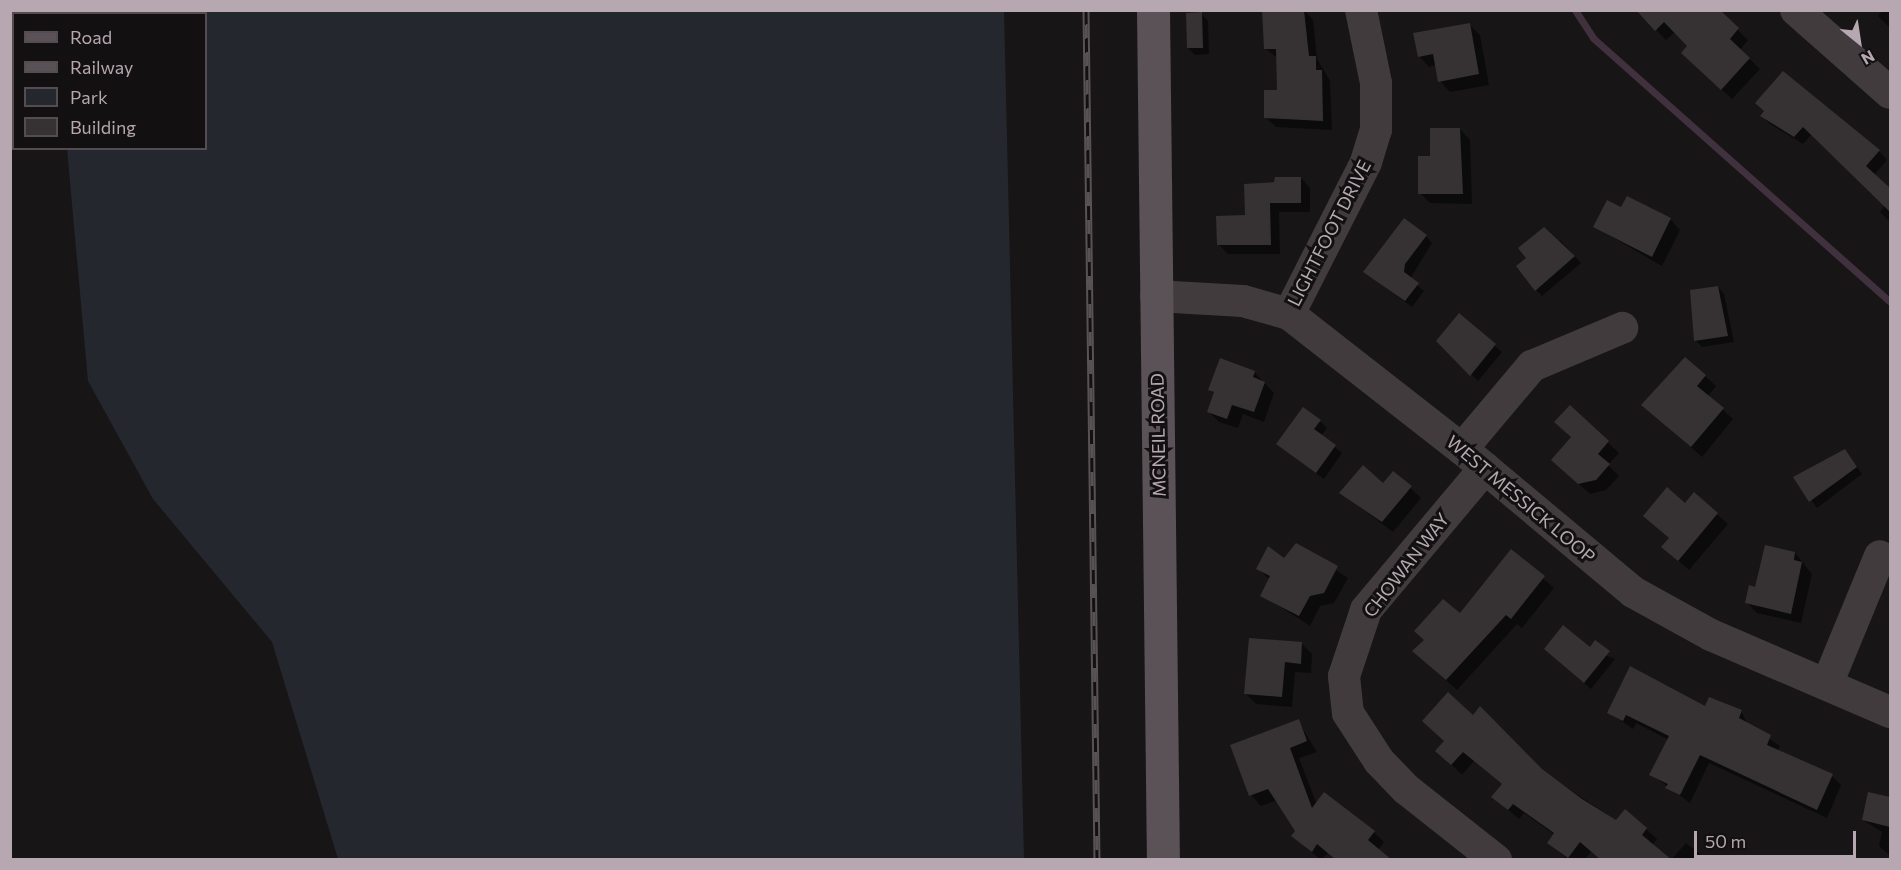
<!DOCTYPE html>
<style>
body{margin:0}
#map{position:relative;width:1901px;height:870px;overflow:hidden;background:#171515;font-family:Commissioner,sans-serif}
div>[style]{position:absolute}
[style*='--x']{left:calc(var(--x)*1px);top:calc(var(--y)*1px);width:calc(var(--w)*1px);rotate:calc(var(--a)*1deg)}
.green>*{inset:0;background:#25272e}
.shadow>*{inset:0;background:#0007}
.stream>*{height:7px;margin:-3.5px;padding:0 3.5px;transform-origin:3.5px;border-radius:3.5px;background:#41313e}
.building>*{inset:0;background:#363234}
.minor>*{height:32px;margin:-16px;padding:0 16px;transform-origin:16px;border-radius:16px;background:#413b3d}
.major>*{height:33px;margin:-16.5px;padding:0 16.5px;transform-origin:16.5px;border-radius:16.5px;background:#5a5256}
.rail>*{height:7px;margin-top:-3.5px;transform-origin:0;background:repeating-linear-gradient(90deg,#121010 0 14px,#585155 0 28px);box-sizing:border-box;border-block:2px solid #585155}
span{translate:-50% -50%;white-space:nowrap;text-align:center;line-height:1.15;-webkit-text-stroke:6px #121010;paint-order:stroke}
.street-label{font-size:18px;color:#b6a7b0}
.frame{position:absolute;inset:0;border:12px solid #b6a7b0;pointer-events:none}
.legend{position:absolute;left:12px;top:12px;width:195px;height:138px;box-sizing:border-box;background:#121010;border:2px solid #544c50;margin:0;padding:8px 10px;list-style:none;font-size:18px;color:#b6a7b0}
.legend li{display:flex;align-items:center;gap:12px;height:30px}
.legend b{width:30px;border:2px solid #544c50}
.north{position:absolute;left:1829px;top:12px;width:60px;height:60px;-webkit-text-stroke:4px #121010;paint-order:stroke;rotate:150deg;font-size:16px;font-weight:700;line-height:24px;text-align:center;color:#b6a7b0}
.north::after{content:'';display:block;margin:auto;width:21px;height:27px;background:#b6a7b0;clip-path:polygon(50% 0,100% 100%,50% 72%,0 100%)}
.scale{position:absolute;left:1694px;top:831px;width:162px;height:27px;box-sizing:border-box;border:3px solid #b6a7b0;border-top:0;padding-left:8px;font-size:18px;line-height:21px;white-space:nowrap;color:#b6a7b0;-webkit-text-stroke:4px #121010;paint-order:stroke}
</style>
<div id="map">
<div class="green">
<div style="clip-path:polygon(76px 11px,1004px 11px,1024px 859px,338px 859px,272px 642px,153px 499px,88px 381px,67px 149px,206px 148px,206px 14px)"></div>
</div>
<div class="shadow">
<div style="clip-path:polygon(1264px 10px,1304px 10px,1313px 20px,1317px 59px,1330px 81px,1332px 130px,1276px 127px,1266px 118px,1278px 91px,1277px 58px,1265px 48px)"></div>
<div style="clip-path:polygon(1883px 10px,1890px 10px,1890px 28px,1878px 16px)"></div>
<div style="clip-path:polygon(1720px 13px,1748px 40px,1740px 50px,1760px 69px,1732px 99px,1693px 63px,1689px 46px,1675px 32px,1666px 40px,1642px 15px)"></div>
<div style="clip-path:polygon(1202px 14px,1208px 21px,1209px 54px,1195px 55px,1188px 48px)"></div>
<div style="clip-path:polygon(1469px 24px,1480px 35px,1489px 85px,1450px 92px,1440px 81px,1437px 65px,1429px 67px,1419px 56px)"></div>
<div style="clip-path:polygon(1766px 111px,1879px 151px,1887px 160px,1874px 175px,1890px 190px,1890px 222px,1880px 212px,1885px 206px,1812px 134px,1803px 144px,1770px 124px,1762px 116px)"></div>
<div style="clip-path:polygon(1460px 129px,1470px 140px,1472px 204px,1430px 203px,1420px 193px,1431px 158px)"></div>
<div style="clip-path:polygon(1301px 178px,1310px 188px,1310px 212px,1279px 212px,1280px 254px,1228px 254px,1218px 244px,1247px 216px,1245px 185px)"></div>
<div style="clip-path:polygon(1622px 209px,1670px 219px,1680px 230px,1662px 266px,1595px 227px)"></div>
<div style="clip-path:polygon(1426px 236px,1432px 243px,1410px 279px,1424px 291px,1412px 307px,1365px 272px)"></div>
<div style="clip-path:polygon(1560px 240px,1581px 263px,1542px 296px,1536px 290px)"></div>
<div style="clip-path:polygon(1718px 287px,1724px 294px,1734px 342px,1702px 347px,1696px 341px)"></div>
<div style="clip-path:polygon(1460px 316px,1502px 352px,1478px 381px,1438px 341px)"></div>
<div style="clip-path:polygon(1686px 359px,1716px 386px,1708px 396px,1733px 419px,1702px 457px,1643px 405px)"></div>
<div style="clip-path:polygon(1254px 372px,1274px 393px,1264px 422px,1243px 414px,1238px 428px,1219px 422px,1209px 412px,1215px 395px,1210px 389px)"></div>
<div style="clip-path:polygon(1570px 407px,1619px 453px,1608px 465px,1619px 476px,1606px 490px,1590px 494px,1563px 470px,1572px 438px)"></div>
<div style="clip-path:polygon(1320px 421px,1327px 428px,1321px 436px,1342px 453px,1324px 479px,1278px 444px)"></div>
<div style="clip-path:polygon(1845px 451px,1862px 474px,1817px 508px,1795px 477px)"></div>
<div style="clip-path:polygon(1394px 473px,1421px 498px,1393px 532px,1341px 493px,1384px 485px)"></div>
<div style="clip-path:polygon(1694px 494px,1728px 524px,1689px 570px,1663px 547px,1670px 539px,1645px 516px,1685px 505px)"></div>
<div style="clip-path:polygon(1296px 545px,1348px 578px,1334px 603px,1320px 606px,1310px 626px,1262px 595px,1269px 579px,1258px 569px,1284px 560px)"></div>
<div style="clip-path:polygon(1511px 551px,1554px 588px,1522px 628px,1517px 624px,1457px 690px,1425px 661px)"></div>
<div style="clip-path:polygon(1795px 553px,1812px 574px,1801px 623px,1757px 613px,1746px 602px)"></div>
<div style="clip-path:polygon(1302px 644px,1312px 654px,1311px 673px,1295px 672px,1292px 707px,1256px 704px,1245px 693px)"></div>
<div style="clip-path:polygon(1590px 649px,1615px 659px,1591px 689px,1552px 655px)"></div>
<div style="clip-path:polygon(1706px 708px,1741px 711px,1748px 725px,1780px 746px,1778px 750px,1832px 776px,1841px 785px,1827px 818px,1709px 763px,1690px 803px,1651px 774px,1669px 740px,1636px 723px,1633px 729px,1609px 712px)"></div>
<div style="clip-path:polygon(1298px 721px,1317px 752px,1299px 758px,1317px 805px,1374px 832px,1384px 842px,1378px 850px,1390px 860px,1335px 860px,1328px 853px,1321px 860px,1293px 836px,1297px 831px,1277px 800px,1261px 806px,1251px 795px)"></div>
<div style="clip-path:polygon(1445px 742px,1542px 771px,1617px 821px,1646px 829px,1657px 839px,1652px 845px,1591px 851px,1585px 860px,1568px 860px,1549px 843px,1555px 835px,1524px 813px,1519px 819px,1493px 797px,1503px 785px,1474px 761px,1462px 775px,1448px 761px)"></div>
<div style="clip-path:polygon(1870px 794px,1890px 798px,1890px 856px,1879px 846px,1882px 832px,1863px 820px)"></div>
<div style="clip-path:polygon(1686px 843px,1700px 854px,1705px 860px,1671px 860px)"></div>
</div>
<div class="stream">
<div style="--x:1575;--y:10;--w:33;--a:57"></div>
<div style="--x:1593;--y:38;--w:397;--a:41.6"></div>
</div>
<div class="building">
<div style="clip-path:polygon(1262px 10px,1304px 10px,1309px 56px,1316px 56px,1316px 70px,1322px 70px,1323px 121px,1264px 118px,1264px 90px,1277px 90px,1276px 49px,1264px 49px)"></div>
<div style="clip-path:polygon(1636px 10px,1720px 10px,1739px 28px,1730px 39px,1750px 58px,1721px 90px,1681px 53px,1687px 46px,1664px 22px,1655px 31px)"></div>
<div style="clip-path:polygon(1202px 12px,1203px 48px,1187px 48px,1186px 13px)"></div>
<div style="clip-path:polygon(1470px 23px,1479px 74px,1438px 82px,1433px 54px,1418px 57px,1413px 33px)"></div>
<div style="clip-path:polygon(1783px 71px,1880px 150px,1866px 166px,1890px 188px,1890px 212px,1803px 127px,1794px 137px,1760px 116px,1764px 111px,1755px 103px)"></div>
<div style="clip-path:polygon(1430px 128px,1460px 128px,1463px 194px,1418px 194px,1418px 156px,1430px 156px)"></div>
<div style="clip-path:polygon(1275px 177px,1301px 177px,1301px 203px,1270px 203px,1271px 245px,1217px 245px,1216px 216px,1245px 215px,1244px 184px,1274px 182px)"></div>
<div style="clip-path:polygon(1627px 196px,1671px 218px,1652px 257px,1593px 227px,1607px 200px,1621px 207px)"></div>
<div style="clip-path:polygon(1404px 218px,1427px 235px,1405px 264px,1404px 272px,1419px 283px,1405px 301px,1363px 272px)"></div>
<div style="clip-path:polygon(1544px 227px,1575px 256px,1535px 291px,1516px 266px,1526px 258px,1518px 248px)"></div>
<div style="clip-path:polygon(1718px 286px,1728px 336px,1694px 341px,1690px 290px)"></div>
<div style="clip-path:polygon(1459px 313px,1496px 344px,1470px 376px,1436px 341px)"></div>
<div style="clip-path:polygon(1685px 357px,1706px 375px,1697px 386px,1724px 408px,1691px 447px,1641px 405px)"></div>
<div style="clip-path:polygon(1220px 358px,1255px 371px,1253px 377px,1265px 382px,1254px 412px,1232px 405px,1227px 419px,1207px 412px,1214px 392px,1208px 390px)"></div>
<div style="clip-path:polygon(1570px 405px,1609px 441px,1598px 454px,1610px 464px,1596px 480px,1578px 484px,1551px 460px,1571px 437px,1554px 422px)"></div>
<div style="clip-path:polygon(1303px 407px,1321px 420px,1314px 429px,1336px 445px,1316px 473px,1276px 444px)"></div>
<div style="clip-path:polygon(1845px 449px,1857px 467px,1809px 502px,1793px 477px)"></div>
<div style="clip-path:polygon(1363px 465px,1383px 483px,1393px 471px,1412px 486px,1382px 522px,1339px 493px)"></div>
<div style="clip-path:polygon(1667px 487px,1685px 503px,1694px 492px,1718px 513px,1678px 561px,1661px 547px,1669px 538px,1643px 516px)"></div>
<div style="clip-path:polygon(1296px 543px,1338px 566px,1324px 593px,1310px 596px,1299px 616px,1260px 596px,1270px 576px,1256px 569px,1268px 546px,1284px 558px)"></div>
<div style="clip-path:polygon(1765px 545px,1795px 552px,1794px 560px,1802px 562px,1791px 614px,1745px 603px,1749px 585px,1755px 587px)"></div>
<div style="clip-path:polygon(1511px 549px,1545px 576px,1511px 619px,1506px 615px,1446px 680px,1412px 651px,1424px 640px,1414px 631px,1443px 599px,1460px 613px)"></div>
<div style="clip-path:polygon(1563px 625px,1590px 647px,1595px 640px,1610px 651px,1584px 683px,1544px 649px)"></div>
<div style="clip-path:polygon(1249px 638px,1302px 642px,1301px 664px,1285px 662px,1282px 697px,1244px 694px)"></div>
<div style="clip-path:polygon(1630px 666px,1705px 706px,1709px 697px,1742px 710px,1739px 718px,1771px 735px,1767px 745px,1833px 774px,1817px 810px,1700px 755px,1680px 795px,1665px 788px,1668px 784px,1649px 775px,1669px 736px,1626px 715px,1623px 721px,1607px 713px)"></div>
<div style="clip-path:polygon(1448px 692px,1473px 715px,1480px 706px,1542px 769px,1582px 799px,1616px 820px,1625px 809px,1647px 828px,1642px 835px,1672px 860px,1601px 860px,1580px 842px,1568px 858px,1547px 843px,1554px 833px,1513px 804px,1508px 810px,1491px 797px,1502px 784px,1463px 752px,1451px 765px,1435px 751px,1444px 741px,1422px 721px)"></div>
<div style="clip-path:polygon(1299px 719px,1307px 741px,1290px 748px,1312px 808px,1324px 792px,1375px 831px,1368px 840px,1392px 860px,1336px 860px,1317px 844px,1312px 852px,1291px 836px,1295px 831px,1268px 789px,1249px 796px,1230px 745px)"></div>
<div style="clip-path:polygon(1868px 792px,1890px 797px,1890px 827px,1862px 820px)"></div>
</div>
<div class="minor">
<div style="--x:1796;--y:10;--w:125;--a:41.4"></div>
<div style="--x:1156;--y:296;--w:87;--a:3.3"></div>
<div style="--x:1243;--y:301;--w:48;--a:15.8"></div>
<div style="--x:1289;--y:314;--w:219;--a:38"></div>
<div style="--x:1462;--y:449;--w:223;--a:39.9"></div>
<div style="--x:1633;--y:592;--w:89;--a:28.9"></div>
<div style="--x:1711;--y:635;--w:195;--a:23.3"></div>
<div style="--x:1289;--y:314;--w:170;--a:-63.1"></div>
<div style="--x:1366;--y:162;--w:34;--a:-73"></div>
<div style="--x:1376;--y:130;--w:47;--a:-90"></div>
<div style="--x:1376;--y:83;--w:75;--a:-101.6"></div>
<div style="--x:1462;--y:449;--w:109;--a:-49.9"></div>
<div style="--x:1532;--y:366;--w:98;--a:-22.9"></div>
<div style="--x:1485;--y:468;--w:185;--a:130"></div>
<div style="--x:1366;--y:610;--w:70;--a:108.4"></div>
<div style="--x:1344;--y:676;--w:37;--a:84"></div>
<div style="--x:1348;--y:713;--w:57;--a:57.1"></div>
<div style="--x:1379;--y:761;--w:39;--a:46"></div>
<div style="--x:1406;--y:789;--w:115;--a:38.3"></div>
<div style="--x:1828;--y:682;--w:136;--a:-67.6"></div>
</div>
<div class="major">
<div style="--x:1153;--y:10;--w:850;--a:89.33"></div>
</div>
<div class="rail">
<div style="--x:1086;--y:10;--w:850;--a:89.26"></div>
</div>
<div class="street-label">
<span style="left:1329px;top:233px;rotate:-63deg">LIGHTFOOT DRIVE</span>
<span style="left:1158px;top:435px;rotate:-91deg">MCNEIL ROAD</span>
<span style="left:1521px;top:499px;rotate:40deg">WEST MESSICK LOOP</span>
<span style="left:1406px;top:565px;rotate:-52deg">CHOWAN WAY</span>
</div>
<div class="frame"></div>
<ul class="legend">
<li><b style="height:8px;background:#5a5256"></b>Road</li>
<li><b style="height:8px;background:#585155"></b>Railway</li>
<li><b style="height:16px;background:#25272e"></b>Park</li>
<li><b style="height:16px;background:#363234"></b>Building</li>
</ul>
<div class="north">N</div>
<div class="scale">50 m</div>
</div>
